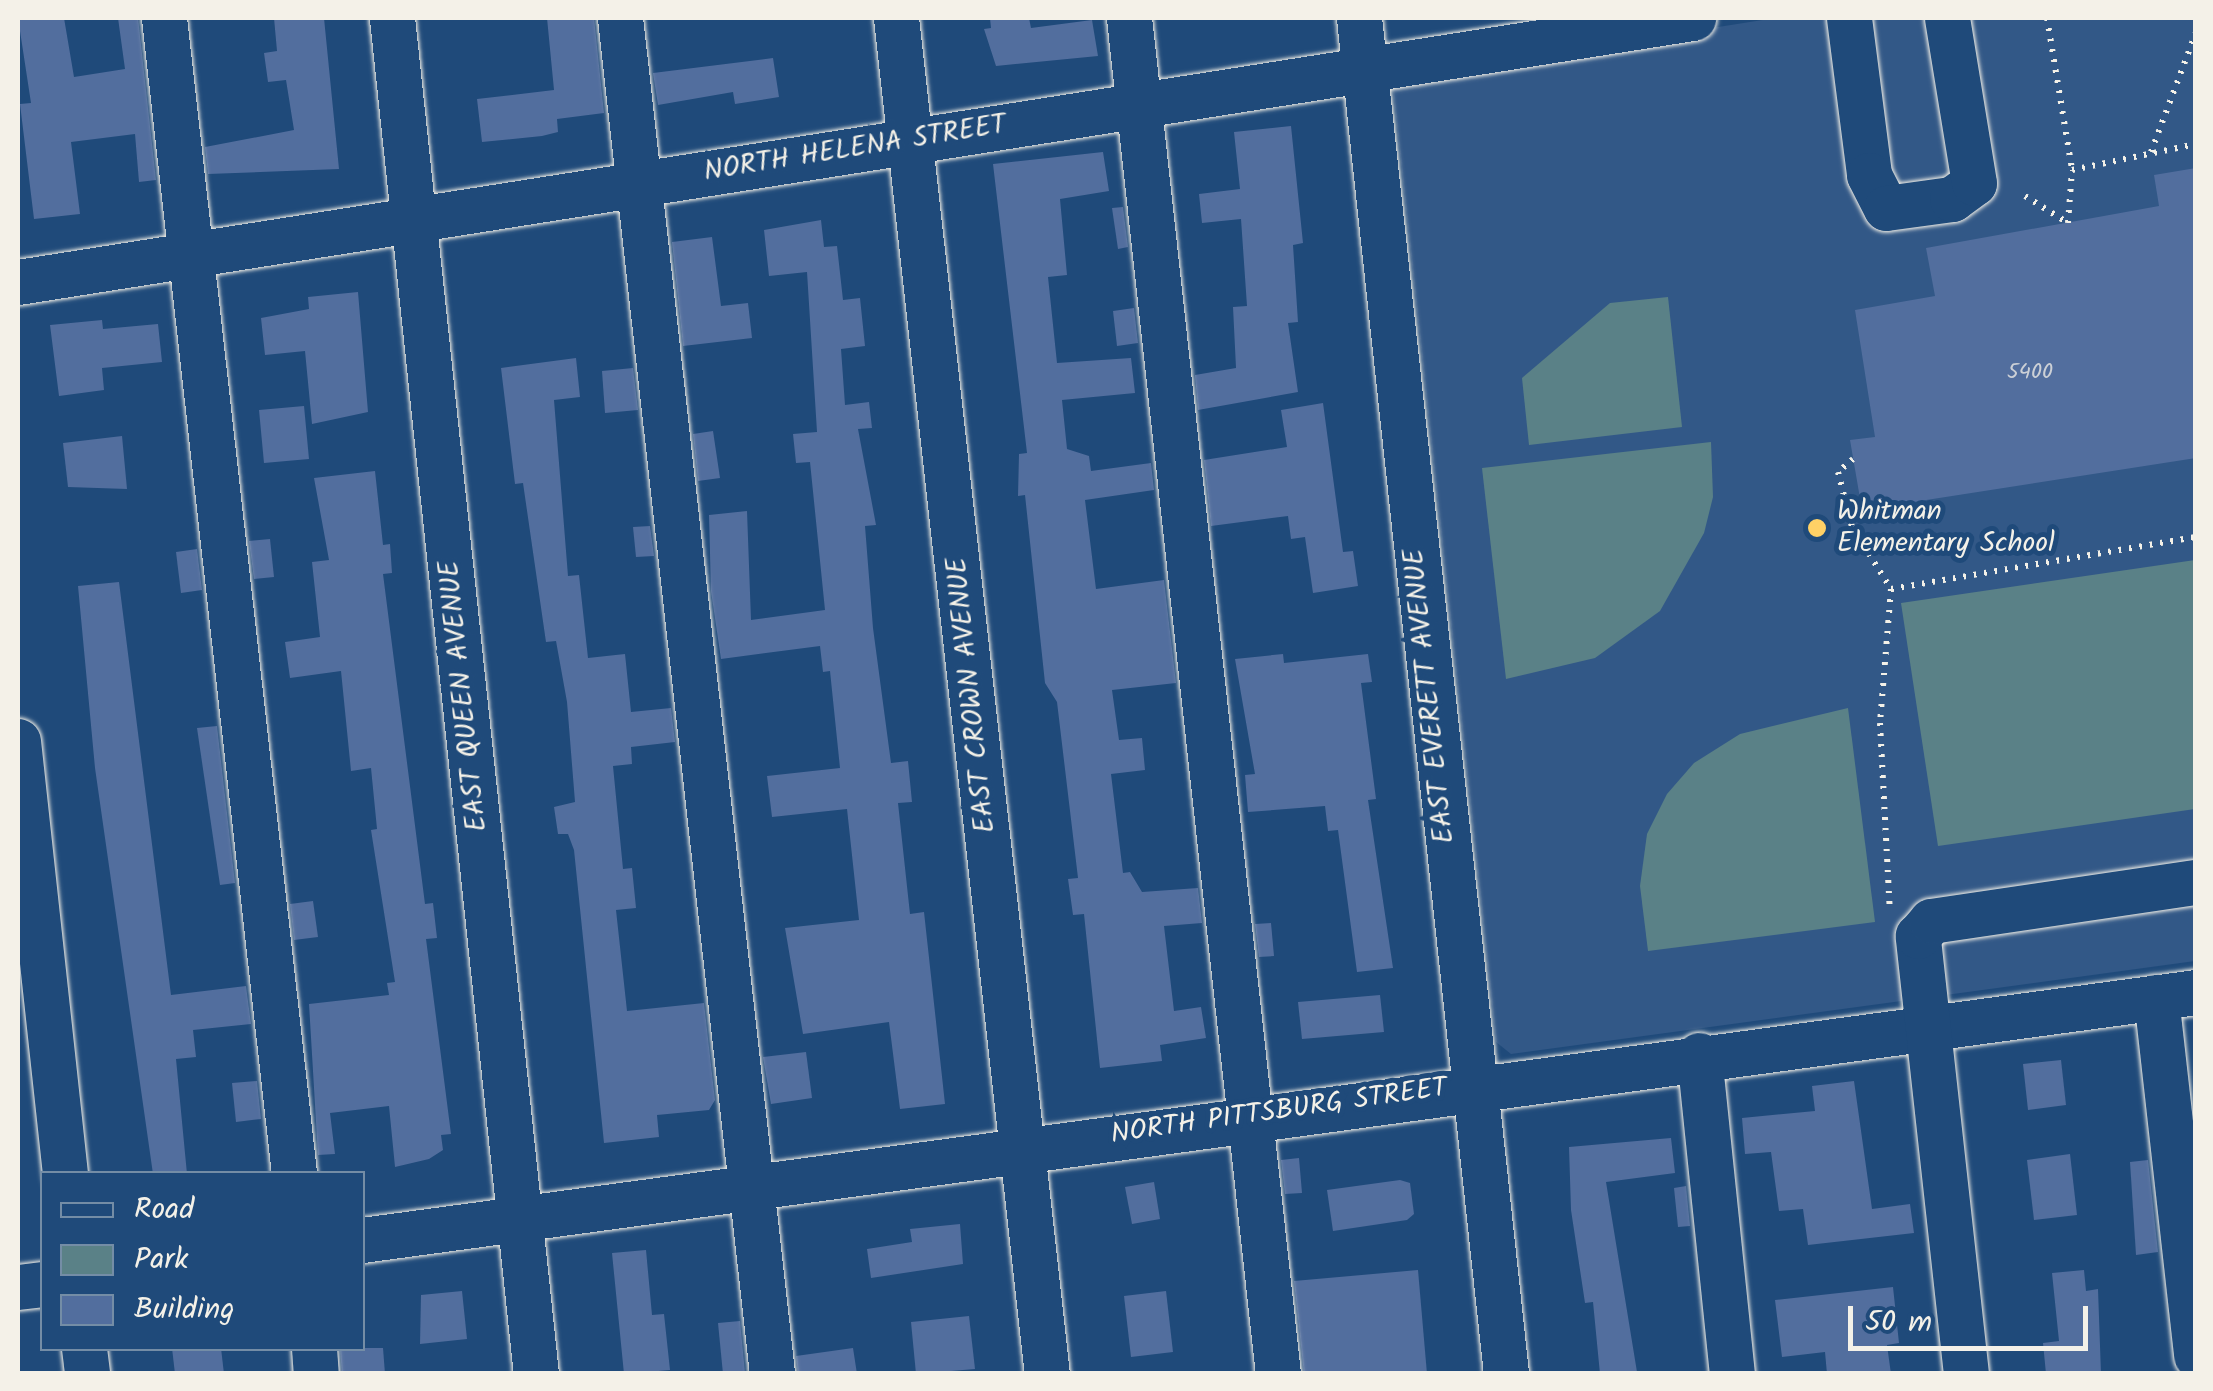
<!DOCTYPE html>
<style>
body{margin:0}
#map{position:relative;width:2213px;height:1391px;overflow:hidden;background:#1f4a7a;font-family:Kalam,sans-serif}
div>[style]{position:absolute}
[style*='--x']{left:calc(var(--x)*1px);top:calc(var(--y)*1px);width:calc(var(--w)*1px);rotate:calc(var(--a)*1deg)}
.built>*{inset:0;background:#325887}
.green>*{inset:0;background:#5a8187}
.building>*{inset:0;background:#526e9e}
.path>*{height:6px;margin-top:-3px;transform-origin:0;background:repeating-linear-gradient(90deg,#f4f1e8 0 2.5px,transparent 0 10.5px)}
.roads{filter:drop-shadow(0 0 2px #f4f1e8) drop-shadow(0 0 2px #f4f1e8)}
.minor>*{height:45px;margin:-22.5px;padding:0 22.5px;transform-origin:22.5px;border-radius:22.5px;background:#1f4a7a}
.dots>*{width:28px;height:28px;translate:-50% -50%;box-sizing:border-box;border:5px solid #1f4a7a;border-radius:50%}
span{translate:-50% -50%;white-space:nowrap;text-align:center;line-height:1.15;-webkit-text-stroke:10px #1f4a7a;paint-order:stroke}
.number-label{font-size:22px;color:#ccd0d6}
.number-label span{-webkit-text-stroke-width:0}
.street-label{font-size:28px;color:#f4f1e8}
.poi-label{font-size:28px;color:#f4f1e8}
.left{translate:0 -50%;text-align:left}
.frame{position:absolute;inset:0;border:20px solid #f4f1e8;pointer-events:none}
.legend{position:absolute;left:40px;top:1171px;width:325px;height:180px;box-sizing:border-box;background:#1f4a7a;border:2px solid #748da6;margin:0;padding:12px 18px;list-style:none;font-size:30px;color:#f4f1e8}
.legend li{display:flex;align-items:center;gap:20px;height:50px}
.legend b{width:50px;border:2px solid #748da6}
.scale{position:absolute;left:1848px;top:1306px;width:240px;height:45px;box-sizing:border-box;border:5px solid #f4f1e8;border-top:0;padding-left:12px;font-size:30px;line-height:35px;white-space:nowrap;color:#f4f1e8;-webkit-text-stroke:8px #1f4a7a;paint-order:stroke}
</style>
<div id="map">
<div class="built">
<div style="clip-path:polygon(1775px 18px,2195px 18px,2195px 961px,1511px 1054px,1496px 1042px,1393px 89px,1409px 76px)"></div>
</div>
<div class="green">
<div style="clip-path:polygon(1668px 297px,1682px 427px,1529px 445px,1522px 378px,1610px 303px)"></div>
<div style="clip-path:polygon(1711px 442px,1713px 497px,1704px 533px,1660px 611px,1595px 658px,1506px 679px,1482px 468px)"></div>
<div style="clip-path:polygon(2195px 560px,2195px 809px,1938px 846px,1901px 603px)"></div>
<div style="clip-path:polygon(1848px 708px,1875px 922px,1648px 951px,1640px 886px,1647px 834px,1667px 794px,1694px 763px,1740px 734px)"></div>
</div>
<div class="building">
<div style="clip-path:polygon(18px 18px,64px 18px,74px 77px,125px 69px,118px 18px,138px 18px,156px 180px,139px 182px,135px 134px,71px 142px,80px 214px,34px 219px,20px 104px,31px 103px)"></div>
<div style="clip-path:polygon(274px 18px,324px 18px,339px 169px,208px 174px,205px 147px,294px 130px,286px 80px,268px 82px,264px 53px,277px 51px)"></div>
<div style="clip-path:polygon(547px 18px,594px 18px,604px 113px,557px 119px,558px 132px,542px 136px,482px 142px,477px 99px,554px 90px)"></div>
<div style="clip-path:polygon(990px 18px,1029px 18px,1031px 28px,1092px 20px,1098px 56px,996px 66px,984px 29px,991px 28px)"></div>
<div style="clip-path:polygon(773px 58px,779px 97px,735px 104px,733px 92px,658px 105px,653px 73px)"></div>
<div style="clip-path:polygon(1291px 126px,1303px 243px,1293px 245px,1298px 322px,1288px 323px,1298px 392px,1198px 410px,1195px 375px,1236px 368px,1233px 307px,1247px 306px,1241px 219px,1202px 223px,1199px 194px,1240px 189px,1234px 132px)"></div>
<div style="clip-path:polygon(1103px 152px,1109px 191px,1060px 199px,1067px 275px,1048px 277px,1057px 363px,1131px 358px,1135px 393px,1062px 400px,1067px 449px,1089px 456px,1091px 471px,1151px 463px,1154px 490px,1085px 500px,1096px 589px,1164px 580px,1176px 683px,1112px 690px,1119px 740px,1142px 738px,1145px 770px,1111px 774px,1123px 873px,1130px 872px,1142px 892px,1198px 888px,1202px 923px,1164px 926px,1174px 1011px,1201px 1007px,1206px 1038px,1160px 1045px,1162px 1061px,1100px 1068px,1084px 914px,1073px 915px,1068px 879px,1078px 878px,1057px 702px,1045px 683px,1025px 495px,1018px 496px,1019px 454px,1027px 453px,993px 164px)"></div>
<div style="clip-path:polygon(2196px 168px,2196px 458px,1862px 510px,1850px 440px,1875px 437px,1855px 310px,1935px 296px,1926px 248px,2159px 206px,2154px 175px)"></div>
<div style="clip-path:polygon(1123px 207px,1128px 247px,1118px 249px,1112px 208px)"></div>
<div style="clip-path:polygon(821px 220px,824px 247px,837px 246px,843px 300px,860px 298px,865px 346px,841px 349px,845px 405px,869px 402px,872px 428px,858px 429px,876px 525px,865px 526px,873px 628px,891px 763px,908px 761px,912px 802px,898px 803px,910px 914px,924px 912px,945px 1104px,900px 1109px,889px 1022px,803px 1034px,785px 928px,859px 920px,847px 809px,772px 817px,767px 776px,840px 768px,830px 671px,823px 672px,820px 646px,721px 659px,711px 591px,709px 515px,747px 511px,751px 620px,825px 610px,810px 462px,796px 463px,793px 434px,817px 432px,807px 272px,769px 276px,764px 230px)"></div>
<div style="clip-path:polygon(712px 237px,721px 306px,748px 303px,752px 338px,683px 346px,672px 242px)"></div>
<div style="clip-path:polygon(358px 292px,368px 412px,312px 424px,305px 351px,265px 355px,261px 318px,309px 309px,308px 297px)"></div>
<div style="clip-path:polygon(1134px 308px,1138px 343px,1117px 346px,1113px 311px)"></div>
<div style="clip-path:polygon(102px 320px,103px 329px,158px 324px,162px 362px,102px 368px,104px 390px,59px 396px,50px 325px)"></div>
<div style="clip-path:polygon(576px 358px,580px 397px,554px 400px,568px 576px,579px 575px,588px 658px,625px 654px,631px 712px,671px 708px,675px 742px,631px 747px,632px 764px,613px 766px,623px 869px,632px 868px,636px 908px,616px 910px,627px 1011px,704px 1003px,715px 1100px,709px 1110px,657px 1115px,659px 1137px,604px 1143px,574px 850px,568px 834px,558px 834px,554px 807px,575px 802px,567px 702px,556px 641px,546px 642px,523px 483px,515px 484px,501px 368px)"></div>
<div style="clip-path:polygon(633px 368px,638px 410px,605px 413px,602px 371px)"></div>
<div style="clip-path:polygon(1323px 403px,1343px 552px,1353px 551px,1358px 586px,1313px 593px,1305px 537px,1291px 539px,1288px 516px,1211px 526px,1204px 460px,1287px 447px,1281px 410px)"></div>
<div style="clip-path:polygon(304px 406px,309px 459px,264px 463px,259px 410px)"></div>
<div style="clip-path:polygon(713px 431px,720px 478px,698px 481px,693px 434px)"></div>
<div style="clip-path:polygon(122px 436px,127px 489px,68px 487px,63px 443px)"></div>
<div style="clip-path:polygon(375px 471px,383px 545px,390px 544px,392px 573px,383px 574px,425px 904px,433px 903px,437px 938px,426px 939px,451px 1134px,441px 1135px,443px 1150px,429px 1159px,395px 1167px,389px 1106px,330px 1113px,335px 1154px,318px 1155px,309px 1004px,389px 995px,387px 983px,395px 982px,371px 830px,377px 829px,371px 768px,351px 771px,341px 671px,290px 678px,285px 642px,320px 637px,312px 562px,329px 560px,314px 478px)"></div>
<div style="clip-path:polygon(650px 526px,654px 556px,636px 557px,633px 527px)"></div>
<div style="clip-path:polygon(270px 539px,274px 577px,254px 579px,249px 541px)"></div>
<div style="clip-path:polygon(197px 549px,202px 590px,181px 593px,176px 552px)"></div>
<div style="clip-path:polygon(119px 582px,171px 995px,246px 986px,251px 1024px,193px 1030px,196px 1057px,176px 1059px,187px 1174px,153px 1174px,95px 768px,78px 586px)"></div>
<div style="clip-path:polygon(1283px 654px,1284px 663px,1368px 654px,1372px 682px,1361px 683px,1376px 799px,1368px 800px,1393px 968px,1357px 972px,1338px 830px,1328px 831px,1325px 806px,1248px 812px,1245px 775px,1255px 774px,1235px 659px)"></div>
<div style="clip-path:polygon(217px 726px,235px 883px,220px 885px,197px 728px)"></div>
<div style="clip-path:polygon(313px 901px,318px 937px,294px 940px,290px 904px)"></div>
<div style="clip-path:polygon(1271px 923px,1274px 956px,1259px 957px,1255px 924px)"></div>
<div style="clip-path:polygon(1380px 995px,1384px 1032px,1302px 1039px,1298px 1002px)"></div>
<div style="clip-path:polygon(806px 1052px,812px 1098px,771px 1104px,763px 1057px)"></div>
<div style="clip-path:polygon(2061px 1060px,2066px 1105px,2028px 1110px,2023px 1064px)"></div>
<div style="clip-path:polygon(257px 1081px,261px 1119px,236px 1122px,232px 1083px)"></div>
<div style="clip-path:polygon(1854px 1081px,1872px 1209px,1910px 1204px,1914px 1233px,1808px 1245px,1803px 1209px,1779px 1211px,1771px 1152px,1745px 1154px,1742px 1118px,1815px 1111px,1812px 1086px)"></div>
<div style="clip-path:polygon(1671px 1138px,1675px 1173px,1606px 1182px,1637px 1372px,1600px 1374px,1593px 1302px,1585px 1303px,1571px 1210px,1569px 1147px)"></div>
<div style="clip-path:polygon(2070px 1154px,2077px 1215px,2034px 1220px,2027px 1160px)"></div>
<div style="clip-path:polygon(1299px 1158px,1302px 1193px,1285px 1194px,1281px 1160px)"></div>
<div style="clip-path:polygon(2148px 1160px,2158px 1252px,2136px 1255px,2130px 1162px)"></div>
<div style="clip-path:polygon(1400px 1180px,1410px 1183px,1414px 1214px,1407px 1220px,1333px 1231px,1327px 1190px)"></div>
<div style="clip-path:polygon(1154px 1182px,1160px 1219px,1132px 1224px,1125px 1187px)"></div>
<div style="clip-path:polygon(1686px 1186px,1690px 1226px,1678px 1227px,1674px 1188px)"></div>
<div style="clip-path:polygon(960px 1224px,963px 1264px,871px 1278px,867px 1249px,912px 1242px,910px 1229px)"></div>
<div style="clip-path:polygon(646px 1250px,652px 1315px,664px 1314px,670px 1370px,624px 1374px,612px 1253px)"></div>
<div style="clip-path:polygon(1418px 1270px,1427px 1374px,1304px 1374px,1294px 1281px)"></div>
<div style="clip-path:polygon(2084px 1270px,2086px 1291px,2098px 1289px,2101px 1374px,2046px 1374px,2043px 1343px,2059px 1341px,2052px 1273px)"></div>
<div style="clip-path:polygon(1893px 1287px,1899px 1343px,1887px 1345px,1891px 1374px,1827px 1374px,1825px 1352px,1782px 1357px,1775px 1300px)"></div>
<div style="clip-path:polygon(462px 1291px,467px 1339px,420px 1344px,421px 1295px)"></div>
<div style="clip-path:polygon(1166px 1291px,1173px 1352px,1131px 1357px,1124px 1296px)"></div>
<div style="clip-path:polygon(969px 1316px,975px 1369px,916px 1374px,911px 1322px)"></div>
<div style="clip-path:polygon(740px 1321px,745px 1373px,723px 1374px,718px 1323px)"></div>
<div style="clip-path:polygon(172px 1348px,221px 1348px,224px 1374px,175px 1374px)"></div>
<div style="clip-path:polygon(340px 1348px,383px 1348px,385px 1374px,342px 1374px)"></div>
<div style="clip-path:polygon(853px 1348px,857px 1374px,798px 1374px,796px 1356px)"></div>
</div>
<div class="path">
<div style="--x:2047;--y:18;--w:153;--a:80.6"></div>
<div style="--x:2151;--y:152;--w:128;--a:-69.4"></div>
<div style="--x:2025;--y:196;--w:51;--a:32.1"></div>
<div style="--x:2068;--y:223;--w:53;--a:-85.7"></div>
<div style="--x:2072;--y:170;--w:127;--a:-11.8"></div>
<div style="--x:1853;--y:459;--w:20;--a:139"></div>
<div style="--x:1838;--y:472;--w:57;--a:75.7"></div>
<div style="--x:1852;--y:527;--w:73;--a:57.8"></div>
<div style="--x:1891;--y:589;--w:134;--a:94.7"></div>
<div style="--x:1880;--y:723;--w:188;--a:87"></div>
<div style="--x:1891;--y:589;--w:309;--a:-9.7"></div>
</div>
<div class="roads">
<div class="minor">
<div style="--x:164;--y:18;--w:1163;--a:83.58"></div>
<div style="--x:392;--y:18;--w:1364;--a:83.94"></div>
<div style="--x:620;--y:18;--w:1364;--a:83.6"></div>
<div style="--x:896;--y:18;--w:1364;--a:83.65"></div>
<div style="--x:1129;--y:18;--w:1364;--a:83.73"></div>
<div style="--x:1359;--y:18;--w:1364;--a:83.81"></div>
<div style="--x:1849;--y:18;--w:158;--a:82.7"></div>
<div style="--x:1869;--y:175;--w:37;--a:63"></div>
<div style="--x:1886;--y:208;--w:67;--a:-7.8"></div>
<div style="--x:1952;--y:199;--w:27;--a:-36"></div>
<div style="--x:1974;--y:183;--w:167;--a:-99.3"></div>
<div style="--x:18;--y:282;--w:1696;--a:-8.96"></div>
<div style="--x:18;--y:741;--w:436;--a:83.8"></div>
<div style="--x:2156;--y:997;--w:361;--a:83.6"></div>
<div style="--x:1699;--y:1055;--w:321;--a:84.1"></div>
<div style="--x:362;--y:1240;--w:1851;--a:-7.7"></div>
<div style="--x:18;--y:1287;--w:24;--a:-7"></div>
<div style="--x:84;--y:1348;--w:26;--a:83"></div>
<div style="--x:314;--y:1348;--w:26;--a:86"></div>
<div style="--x:1966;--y:1374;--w:441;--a:-96.3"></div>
<div style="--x:1918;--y:936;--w:20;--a:-49"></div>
<div style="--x:1931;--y:921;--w:268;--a:-8.4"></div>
</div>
</div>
<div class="dots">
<div style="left:1817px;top:528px;background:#ffd166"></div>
</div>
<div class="number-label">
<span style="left:2030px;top:373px">5400</span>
</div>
<div class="street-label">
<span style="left:855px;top:149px;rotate:-9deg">NORTH HELENA STREET</span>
<span style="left:972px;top:695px;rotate:-96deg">EAST CROWN AVENUE</span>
<span style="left:464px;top:696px;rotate:-96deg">EAST QUEEN AVENUE</span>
<span style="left:1430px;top:696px;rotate:-96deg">EAST EVERETT AVENUE</span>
<span style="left:1279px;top:1112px;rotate:-8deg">NORTH PITTSBURG STREET</span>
</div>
<div class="poi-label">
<span class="left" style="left:1837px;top:528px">Whitman<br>Elementary School</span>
</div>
<div class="frame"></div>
<ul class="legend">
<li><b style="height:12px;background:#1f4a7a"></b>Road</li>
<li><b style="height:28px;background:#5a8187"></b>Park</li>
<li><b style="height:28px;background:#526e9e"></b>Building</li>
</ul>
<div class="scale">50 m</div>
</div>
